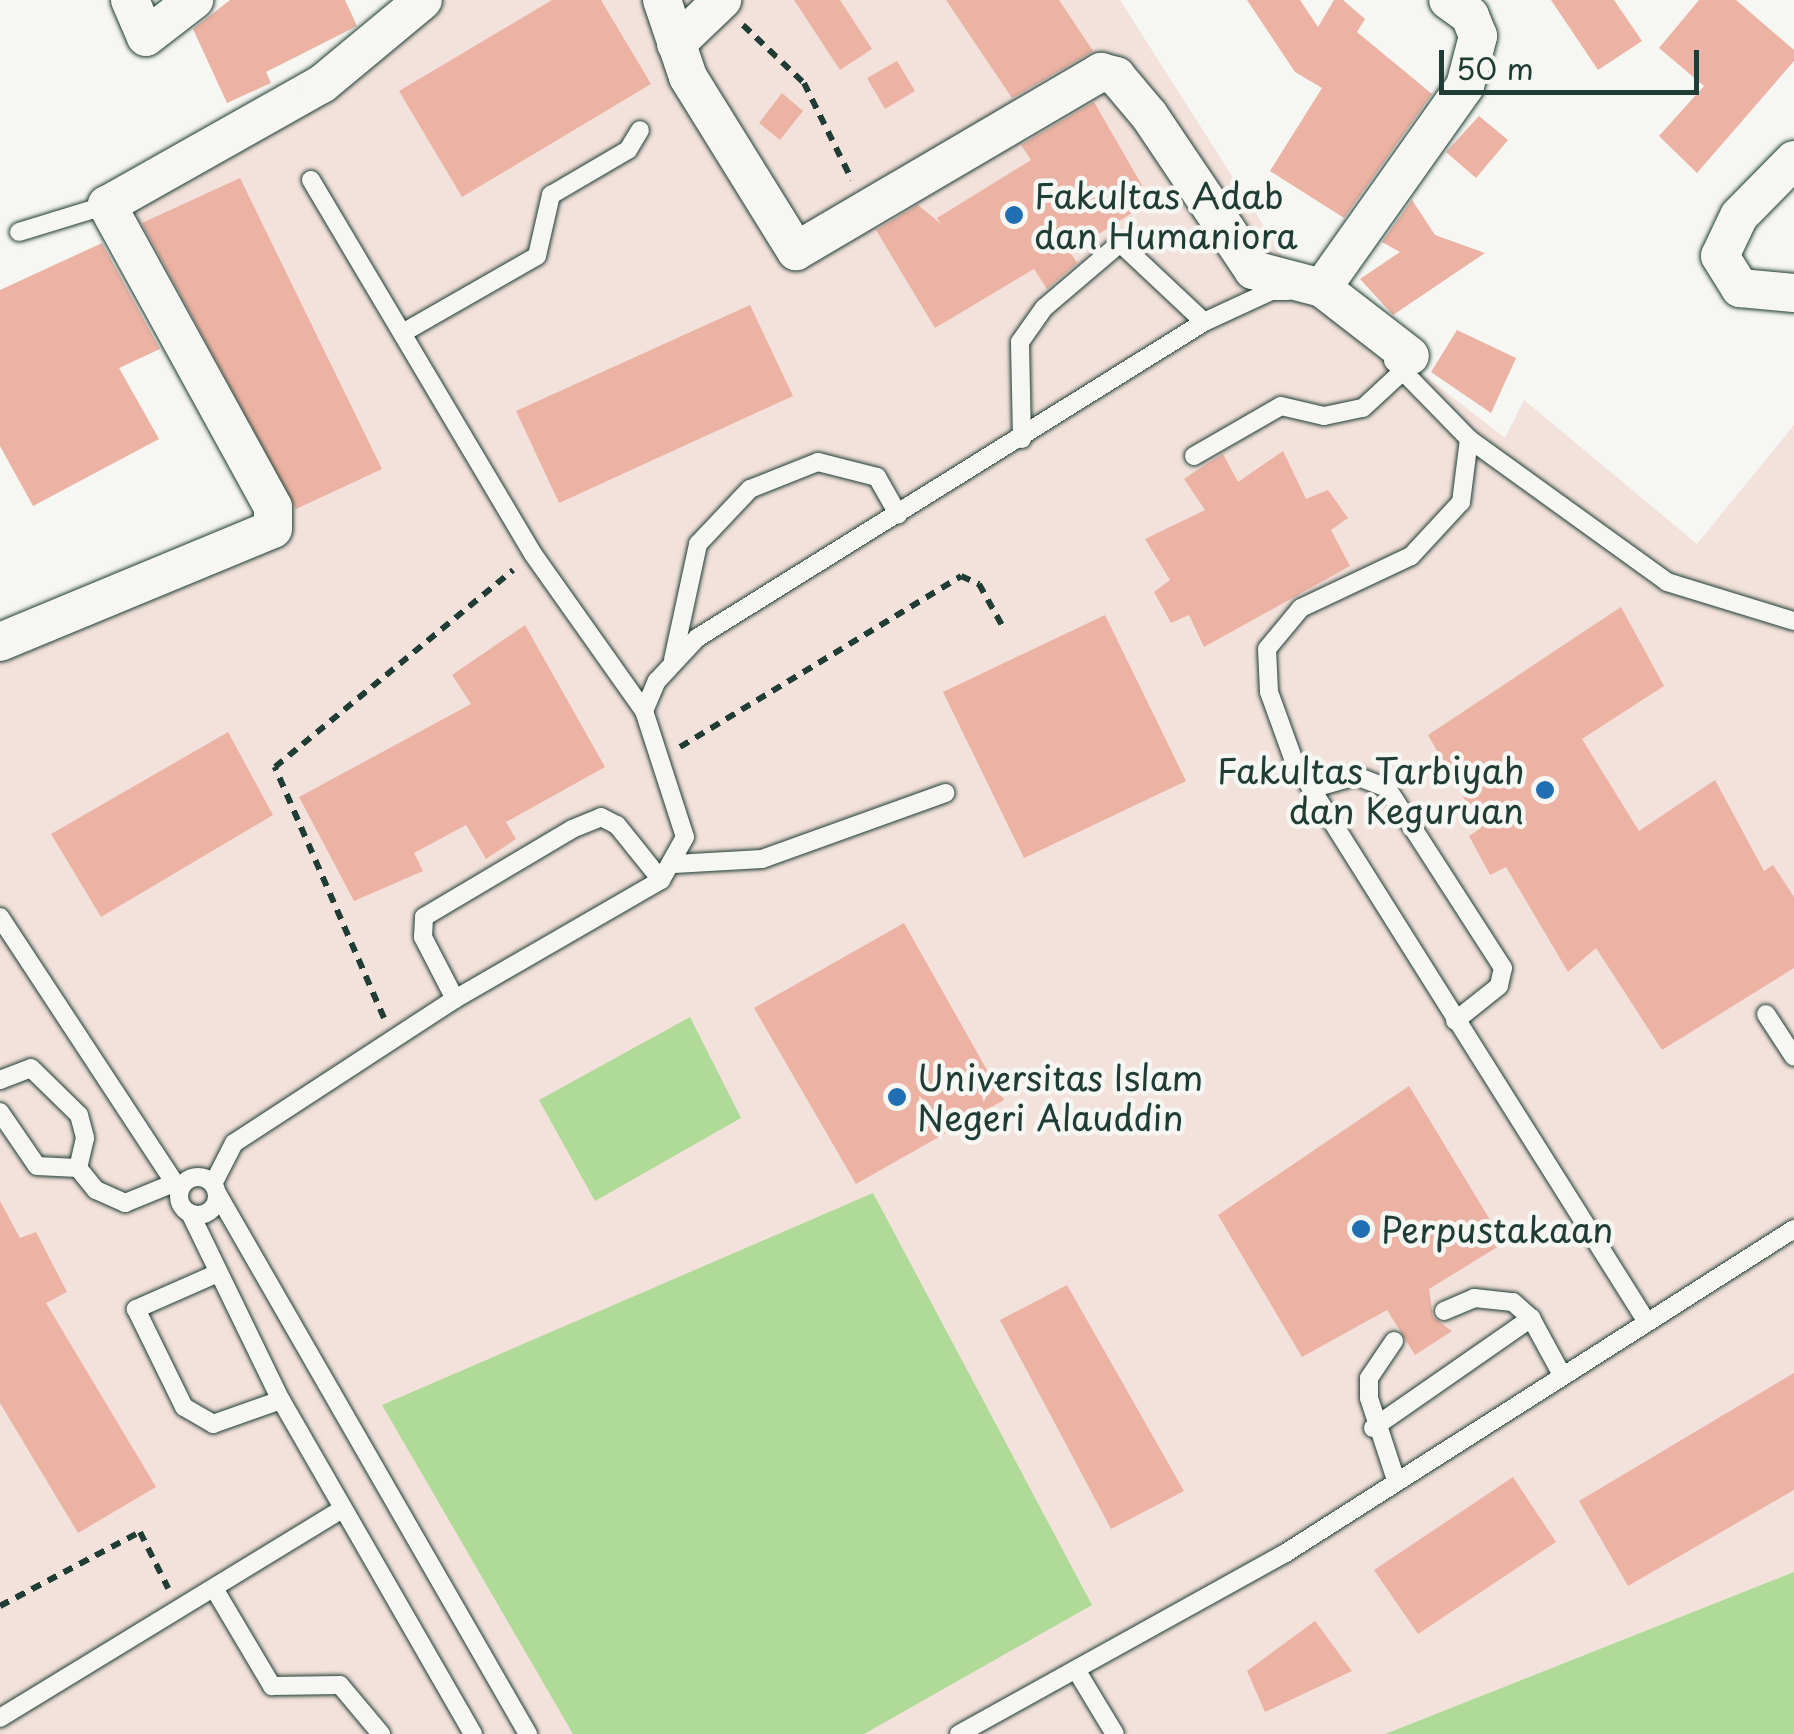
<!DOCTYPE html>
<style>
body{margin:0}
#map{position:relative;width:1794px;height:1734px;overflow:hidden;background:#f6f6f2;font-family:"Playpen Sans",sans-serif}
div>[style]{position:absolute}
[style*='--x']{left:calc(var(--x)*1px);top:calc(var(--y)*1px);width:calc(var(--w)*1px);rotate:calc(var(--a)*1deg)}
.built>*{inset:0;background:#f3e2db}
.green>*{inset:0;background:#afda98}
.building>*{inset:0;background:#ecb3a4}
.path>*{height:6px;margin-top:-3px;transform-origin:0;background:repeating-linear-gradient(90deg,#1f3d34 0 10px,transparent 0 18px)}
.roads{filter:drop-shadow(0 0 2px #1f3d34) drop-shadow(0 0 2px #1f3d34)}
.lane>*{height:18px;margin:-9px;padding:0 9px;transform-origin:9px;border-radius:9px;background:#f6f6f2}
.lane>.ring{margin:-9px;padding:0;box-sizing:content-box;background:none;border:18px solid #f6f6f2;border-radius:50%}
.street>*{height:38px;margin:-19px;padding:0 19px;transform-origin:19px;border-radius:19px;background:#f6f6f2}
.dots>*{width:28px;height:28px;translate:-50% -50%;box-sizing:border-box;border:5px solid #f6f6f2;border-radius:50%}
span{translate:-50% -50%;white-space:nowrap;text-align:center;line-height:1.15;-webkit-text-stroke:9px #f6f6f2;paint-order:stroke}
.poi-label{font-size:35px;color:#1f3d34}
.left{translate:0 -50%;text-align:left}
.right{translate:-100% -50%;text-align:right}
.scale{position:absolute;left:1439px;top:50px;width:260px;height:45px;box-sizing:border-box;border:5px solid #1f3d34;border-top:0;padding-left:12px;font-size:30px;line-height:35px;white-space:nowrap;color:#1f3d34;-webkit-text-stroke:8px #f6f6f2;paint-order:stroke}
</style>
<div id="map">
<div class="built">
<div style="clip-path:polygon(404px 0,1120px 0,1295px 275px,1505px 438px,1524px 400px,1697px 544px,1794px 425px,1794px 1572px,1385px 1734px,0 1734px,0 623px,274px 539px,94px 207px,322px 68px)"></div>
</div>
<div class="green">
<div style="clip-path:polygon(690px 1017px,741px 1118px,595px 1201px,539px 1100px)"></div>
<div style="clip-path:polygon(873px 1193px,1092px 1605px,864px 1734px,573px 1734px,382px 1405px)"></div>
<div style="clip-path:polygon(1794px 1572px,1794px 1734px,1385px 1734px)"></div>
</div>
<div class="building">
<div style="clip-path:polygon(230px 0,345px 0,357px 26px,266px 72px,271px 83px,227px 103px,193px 29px)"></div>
<div style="clip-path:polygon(552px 0,601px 0,651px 84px,462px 197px,399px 91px)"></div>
<div style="clip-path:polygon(794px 0,840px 0,872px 49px,840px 70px)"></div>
<div style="clip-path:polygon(946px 0,1059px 0,1093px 51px,1012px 98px)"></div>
<div style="clip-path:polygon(1247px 0,1300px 0,1318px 27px,1334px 0,1343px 0,1365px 19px,1357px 32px,1432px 94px,1344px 218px,1270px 171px,1322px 88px,1295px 72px)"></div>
<div style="clip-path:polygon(1551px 0,1614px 0,1642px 41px,1598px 70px)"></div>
<div style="clip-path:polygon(1699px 0,1736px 0,1794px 50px,1794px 61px,1697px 173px,1659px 136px,1704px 86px,1659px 48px)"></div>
<div style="clip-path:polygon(897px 61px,915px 91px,885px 109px,867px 78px)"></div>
<div style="clip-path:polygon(782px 93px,803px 111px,780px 140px,759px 123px)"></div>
<div style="clip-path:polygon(1094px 102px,1151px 201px,1070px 252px,1077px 263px,1047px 289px,1034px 269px,935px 328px,876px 230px,918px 205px,941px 224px,937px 218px,1031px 160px,1021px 145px)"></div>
<div style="clip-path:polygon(1479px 116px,1508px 140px,1476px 178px,1446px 152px)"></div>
<div style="clip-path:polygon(240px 178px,382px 469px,296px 509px,142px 223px)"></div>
<div style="clip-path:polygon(1412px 200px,1435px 235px,1485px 253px,1393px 315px,1360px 279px,1400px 252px,1382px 242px)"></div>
<div style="clip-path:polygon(102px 243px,160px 349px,119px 368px,159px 439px,33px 506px,0 446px,0 290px)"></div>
<div style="clip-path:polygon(750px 305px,793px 396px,559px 503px,516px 411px)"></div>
<div style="clip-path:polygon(1457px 330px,1516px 358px,1491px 413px,1431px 372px)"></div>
<div style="clip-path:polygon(1283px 451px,1306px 499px,1328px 490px,1348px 518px,1331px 530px,1350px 566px,1204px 647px,1189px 615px,1171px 623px,1154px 592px,1170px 580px,1145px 539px,1205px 510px,1184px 479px,1208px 463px,1223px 454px,1238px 482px)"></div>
<div style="clip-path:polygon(1621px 607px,1664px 686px,1582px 739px,1639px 831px,1715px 780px,1764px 871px,1773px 865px,1794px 897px,1794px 968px,1662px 1050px,1596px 948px,1568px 972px,1506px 867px,1490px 875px,1469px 836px,1481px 828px,1428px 735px)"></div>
<div style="clip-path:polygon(1105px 615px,1186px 781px,1024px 858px,943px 692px)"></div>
<div style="clip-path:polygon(525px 625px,605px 767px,506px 822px,516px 839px,486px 859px,466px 825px,414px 853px,423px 871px,354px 901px,299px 797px,471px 704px,452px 675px)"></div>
<div style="clip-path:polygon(228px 732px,273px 815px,101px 917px,51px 834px)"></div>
<div style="clip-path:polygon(904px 923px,1004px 1100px,856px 1184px,754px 1008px)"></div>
<div style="clip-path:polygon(1409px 1086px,1504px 1243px,1429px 1289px,1433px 1317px,1452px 1331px,1415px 1355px,1387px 1310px,1302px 1357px,1218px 1215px)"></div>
<div style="clip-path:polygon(0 1201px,20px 1238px,36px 1232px,67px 1292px,46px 1303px,156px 1487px,78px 1533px,0 1403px)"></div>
<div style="clip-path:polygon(1067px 1285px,1184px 1491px,1111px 1529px,1000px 1320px)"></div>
<div style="clip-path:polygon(1794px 1373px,1794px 1490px,1628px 1586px,1579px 1501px)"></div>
<div style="clip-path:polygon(1513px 1477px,1556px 1542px,1418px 1634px,1374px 1570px)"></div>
<div style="clip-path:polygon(1315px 1621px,1352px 1671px,1265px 1712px,1247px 1671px)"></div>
</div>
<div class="path">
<div style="--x:743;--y:25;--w:84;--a:43.6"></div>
<div style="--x:804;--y:83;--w:108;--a:63.7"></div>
<div style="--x:680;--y:747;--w:329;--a:-31.3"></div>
<div style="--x:961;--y:576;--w:20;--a:24"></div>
<div style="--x:979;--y:584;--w:51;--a:60.9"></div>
<div style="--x:384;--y:1018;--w:274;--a:-113.5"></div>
<div style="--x:275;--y:767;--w:309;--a:-39.6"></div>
<div style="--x:0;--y:1606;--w:158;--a:-27.9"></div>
<div style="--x:140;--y:1532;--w:63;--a:63.4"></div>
</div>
<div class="roads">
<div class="lane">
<div style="--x:311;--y:180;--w:435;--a:59.3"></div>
<div style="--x:533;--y:554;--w:192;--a:54.7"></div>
<div style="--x:19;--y:232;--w:92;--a:-17.1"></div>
<div style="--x:406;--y:331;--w:151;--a:-29.8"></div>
<div style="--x:537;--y:256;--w:63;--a:-77.1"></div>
<div style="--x:551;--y:195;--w:89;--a:-30.3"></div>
<div style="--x:628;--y:150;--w:23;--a:-59"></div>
<div style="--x:1393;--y:361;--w:109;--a:45.7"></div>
<div style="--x:1469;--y:439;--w:64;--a:97.2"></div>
<div style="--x:1461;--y:502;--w:74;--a:132.8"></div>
<div style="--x:1411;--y:556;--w:122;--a:154.7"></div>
<div style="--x:1301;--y:608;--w:53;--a:129.7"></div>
<div style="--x:1267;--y:649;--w:43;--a:87.3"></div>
<div style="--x:1269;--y:692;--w:73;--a:70.1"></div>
<div style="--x:1294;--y:761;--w:659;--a:57.83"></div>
<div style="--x:1022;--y:439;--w:97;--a:-91.2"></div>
<div style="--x:1020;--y:342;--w:42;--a:-54.8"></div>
<div style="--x:1044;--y:308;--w:100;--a:-40.5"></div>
<div style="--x:1120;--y:243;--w:115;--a:43.2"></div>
<div style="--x:1469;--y:439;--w:244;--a:35.8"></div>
<div style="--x:1667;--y:582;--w:133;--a:17.1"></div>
<div style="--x:1194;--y:456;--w:100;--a:-29.9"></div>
<div style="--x:1281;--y:406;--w:44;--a:13.1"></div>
<div style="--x:1324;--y:416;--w:40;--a:-12"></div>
<div style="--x:1363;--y:408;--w:56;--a:-42.8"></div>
<div style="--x:673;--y:660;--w:119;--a:-77.8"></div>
<div style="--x:698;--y:544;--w:76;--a:-46.6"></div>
<div style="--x:750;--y:489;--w:73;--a:-21.7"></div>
<div style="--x:818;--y:462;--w:61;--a:14.3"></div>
<div style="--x:877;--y:477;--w:43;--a:60.4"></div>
<div style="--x:1314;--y:788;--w:44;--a:-15.9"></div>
<div style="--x:1356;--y:776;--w:33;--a:21"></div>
<div style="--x:1387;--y:788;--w:214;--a:57.2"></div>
<div style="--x:1503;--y:968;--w:18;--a:103"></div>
<div style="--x:1499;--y:986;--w:56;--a:141.5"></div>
<div style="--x:674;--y:864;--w:88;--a:-3.3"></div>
<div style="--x:762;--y:859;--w:195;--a:-19.8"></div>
<div style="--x:0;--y:917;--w:326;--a:56.7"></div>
<div style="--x:455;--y:999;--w:70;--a:-117.3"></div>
<div style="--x:423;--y:937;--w:20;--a:-87"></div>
<div style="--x:424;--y:917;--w:172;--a:-30.7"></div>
<div style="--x:572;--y:829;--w:31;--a:-22"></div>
<div style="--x:601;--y:817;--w:18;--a:27"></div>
<div style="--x:617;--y:825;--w:70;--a:51.3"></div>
<div style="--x:1766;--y:1014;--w:51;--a:56.9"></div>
<div style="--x:0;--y:1080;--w:33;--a:-21"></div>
<div style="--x:31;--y:1068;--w:67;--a:44.4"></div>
<div style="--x:79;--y:1115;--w:24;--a:75"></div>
<div style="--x:85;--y:1138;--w:31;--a:103"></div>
<div style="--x:0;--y:1112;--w:65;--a:55.6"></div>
<div style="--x:37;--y:1166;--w:41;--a:2.8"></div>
<div style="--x:78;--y:1168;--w:28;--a:51"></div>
<div style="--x:96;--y:1190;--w:32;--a:24"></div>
<div style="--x:125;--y:1203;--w:53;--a:-22.2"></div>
<div class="ring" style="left:179px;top:1177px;width:20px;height:20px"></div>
<div style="--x:213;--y:1184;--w:46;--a:-62.9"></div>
<div style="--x:234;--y:1143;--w:264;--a:-33.1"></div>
<div style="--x:455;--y:999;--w:238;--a:-30"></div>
<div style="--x:661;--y:880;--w:49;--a:-60.8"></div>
<div style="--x:685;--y:837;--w:133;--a:-108"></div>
<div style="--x:644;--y:711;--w:33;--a:-67"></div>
<div style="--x:657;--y:681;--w:59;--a:-47.1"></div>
<div style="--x:697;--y:638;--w:597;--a:-31.93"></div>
<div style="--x:1204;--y:322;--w:74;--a:-24.8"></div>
<div style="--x:1271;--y:291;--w:17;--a:0"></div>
<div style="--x:217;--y:1193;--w:624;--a:60.11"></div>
<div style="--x:191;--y:1215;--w:206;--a:64.1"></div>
<div style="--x:281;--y:1400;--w:385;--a:60.1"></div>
<div style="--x:218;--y:1273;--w:90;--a:156.3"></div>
<div style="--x:136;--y:1309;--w:109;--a:63.9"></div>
<div style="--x:184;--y:1407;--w:34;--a:30"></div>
<div style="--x:213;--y:1424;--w:72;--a:-19.4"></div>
<div style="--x:1444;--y:1311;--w:33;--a:-23"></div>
<div style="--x:1474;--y:1298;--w:39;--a:6"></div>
<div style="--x:1513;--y:1302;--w:24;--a:42"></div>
<div style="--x:1531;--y:1318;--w:63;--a:61.4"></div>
<div style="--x:1394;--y:1341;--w:45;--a:124"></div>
<div style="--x:1369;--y:1378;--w:20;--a:90"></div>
<div style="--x:1369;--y:1398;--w:86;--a:71.8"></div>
<div style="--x:1373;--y:1428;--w:193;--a:-34.8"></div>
<div style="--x:215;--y:1590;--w:112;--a:59.3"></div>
<div style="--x:272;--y:1686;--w:68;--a:-0.8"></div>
<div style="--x:340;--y:1685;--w:64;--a:50.1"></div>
<div style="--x:1078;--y:1673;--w:71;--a:58.8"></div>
<div style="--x:0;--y:1718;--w:399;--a:-31.4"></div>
<div style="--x:959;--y:1734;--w:372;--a:-29"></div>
<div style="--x:1284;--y:1554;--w:605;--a:-32.51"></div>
</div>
<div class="street">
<div style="--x:130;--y:0;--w:40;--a:66.6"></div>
<div style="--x:146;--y:37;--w:61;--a:-37.6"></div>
<div style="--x:662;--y:0;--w:81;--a:71.3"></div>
<div style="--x:688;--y:77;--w:205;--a:58.2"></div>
<div style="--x:796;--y:251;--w:354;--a:-30.4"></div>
<div style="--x:1101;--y:72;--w:16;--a:15"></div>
<div style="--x:1116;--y:76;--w:51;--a:49.8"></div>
<div style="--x:1149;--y:115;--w:187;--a:56.1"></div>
<div style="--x:1253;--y:270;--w:71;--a:14.6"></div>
<div style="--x:1322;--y:288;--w:111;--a:37.7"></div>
<div style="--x:676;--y:44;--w:64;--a:-43.7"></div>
<div style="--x:1794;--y:160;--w:78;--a:134.5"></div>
<div style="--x:1739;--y:216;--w:44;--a:115.4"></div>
<div style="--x:1720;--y:256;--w:38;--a:58"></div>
<div style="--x:1740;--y:288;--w:54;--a:5.3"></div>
<div style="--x:1322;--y:288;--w:247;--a:-54.7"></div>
<div style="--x:1465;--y:86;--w:52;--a:-75.4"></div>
<div style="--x:1478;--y:36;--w:22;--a:-112"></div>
<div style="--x:1470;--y:16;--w:27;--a:-144"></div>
<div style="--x:0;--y:642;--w:295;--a:-22.5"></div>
<div style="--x:273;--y:529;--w:22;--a:-90"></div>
<div style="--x:273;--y:507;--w:345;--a:-118.8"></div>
<div style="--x:107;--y:205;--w:247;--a:-29.4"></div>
<div style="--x:322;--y:84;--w:131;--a:-39.7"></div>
</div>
</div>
<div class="dots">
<div style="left:1014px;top:215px;background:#1f6fb2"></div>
<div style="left:1545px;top:790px;background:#1f6fb2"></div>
<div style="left:897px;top:1097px;background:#1f6fb2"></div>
<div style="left:1361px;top:1229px;background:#1f6fb2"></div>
</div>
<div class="poi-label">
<span class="left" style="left:1034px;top:215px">Fakultas Adab<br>dan Humaniora</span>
<span class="right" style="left:1525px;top:790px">Fakultas Tarbiyah<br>dan Keguruan</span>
<span class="left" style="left:917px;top:1097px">Universitas Islam<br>Negeri Alauddin</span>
<span class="left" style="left:1381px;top:1229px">Perpustakaan</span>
</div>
<div class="scale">50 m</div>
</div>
